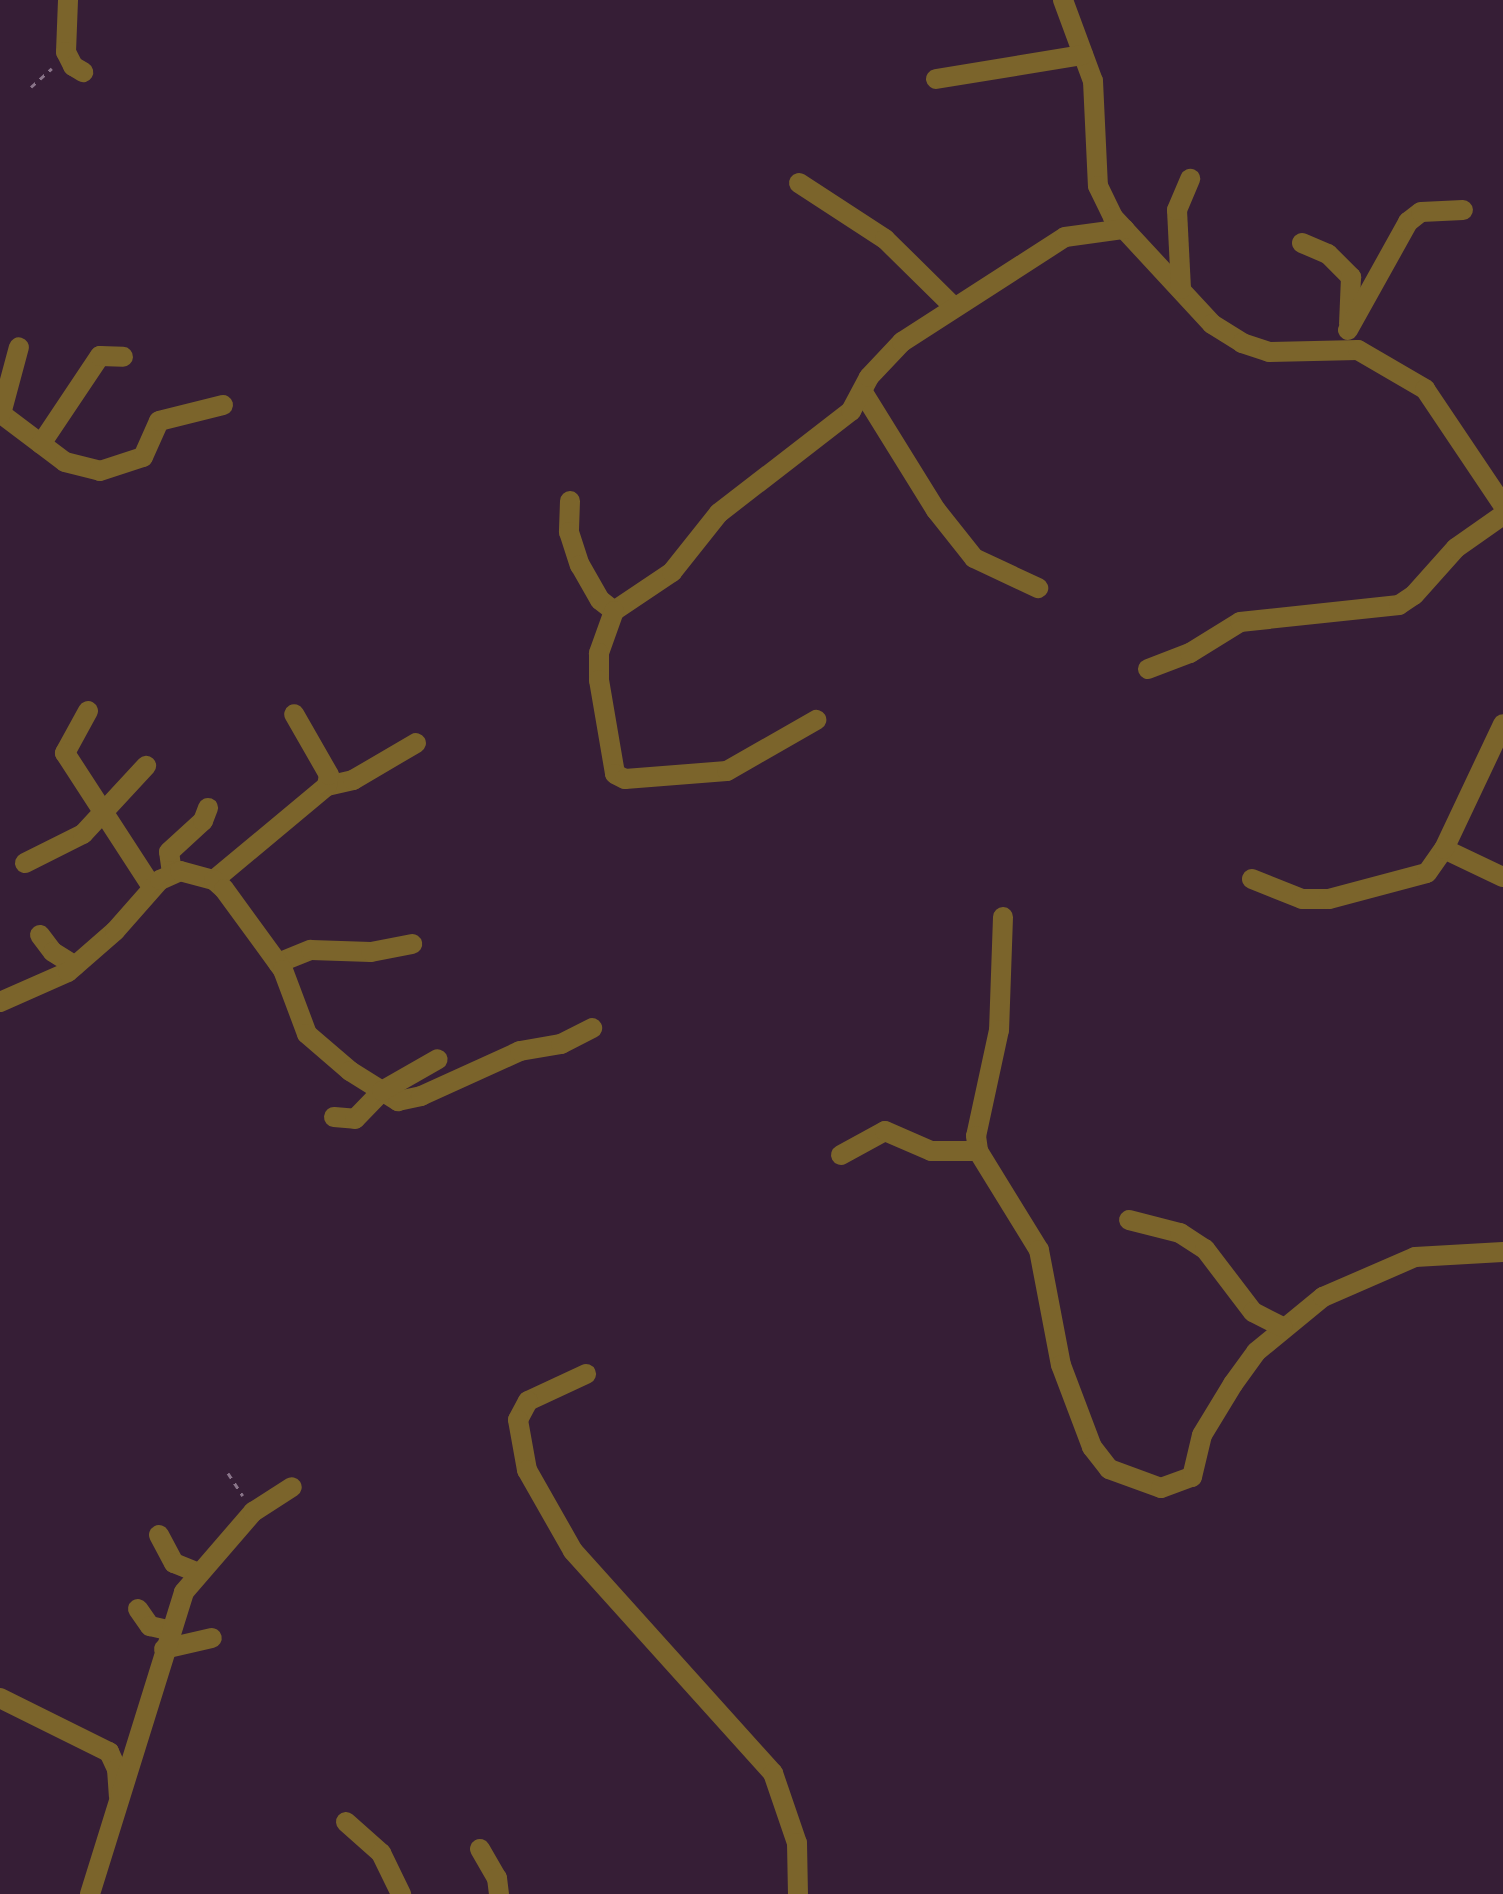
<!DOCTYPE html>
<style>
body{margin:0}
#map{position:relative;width:1503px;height:1894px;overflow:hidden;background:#361e36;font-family:"Archivo Narrow",sans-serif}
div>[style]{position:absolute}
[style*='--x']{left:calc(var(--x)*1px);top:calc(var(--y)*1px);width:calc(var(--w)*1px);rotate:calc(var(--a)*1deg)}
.path>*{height:3px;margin-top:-1.5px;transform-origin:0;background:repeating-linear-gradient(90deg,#8a758a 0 6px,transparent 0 12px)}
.minor>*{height:20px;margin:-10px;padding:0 10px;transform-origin:10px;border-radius:10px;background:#7b642b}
span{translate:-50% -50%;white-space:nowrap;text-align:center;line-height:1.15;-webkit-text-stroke:6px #2c152c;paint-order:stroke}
</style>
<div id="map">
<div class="path">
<div style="--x:31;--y:87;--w:28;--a:-42"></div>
<div style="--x:228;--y:1473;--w:27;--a:57"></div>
</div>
<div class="minor">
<div style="--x:68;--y:0;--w:52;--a:92.2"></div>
<div style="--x:66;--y:52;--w:16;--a:63"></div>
<div style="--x:73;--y:66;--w:12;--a:31"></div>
<div style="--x:1063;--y:0;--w:86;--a:69.7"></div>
<div style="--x:1093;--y:81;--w:105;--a:87.3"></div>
<div style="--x:1098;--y:186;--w:34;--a:64"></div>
<div style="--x:1113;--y:217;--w:146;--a:47.2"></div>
<div style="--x:1212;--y:324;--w:36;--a:32"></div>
<div style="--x:1242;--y:343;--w:28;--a:18"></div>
<div style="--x:1269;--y:352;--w:89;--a:-1.3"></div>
<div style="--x:1358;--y:350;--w:78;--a:30.2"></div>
<div style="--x:1425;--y:389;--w:140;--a:56.1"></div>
<div style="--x:936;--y:79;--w:149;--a:-9.3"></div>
<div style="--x:799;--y:183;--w:103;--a:33.1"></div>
<div style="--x:885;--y:239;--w:94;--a:44.6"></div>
<div style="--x:1302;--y:243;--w:28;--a:23"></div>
<div style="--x:1328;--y:254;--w:33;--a:45"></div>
<div style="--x:1351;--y:277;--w:47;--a:92.4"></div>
<div style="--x:1181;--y:289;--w:79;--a:-92.9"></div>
<div style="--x:1177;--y:210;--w:34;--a:-67"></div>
<div style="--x:1348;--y:330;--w:124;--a:-60.9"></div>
<div style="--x:1408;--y:222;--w:16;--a:-38"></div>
<div style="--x:1421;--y:212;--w:42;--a:-2.7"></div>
<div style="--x:864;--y:394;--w:137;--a:58.2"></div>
<div style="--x:936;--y:510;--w:61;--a:51.6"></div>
<div style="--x:974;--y:558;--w:71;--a:25.1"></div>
<div style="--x:0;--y:413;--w:81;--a:37"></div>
<div style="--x:65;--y:462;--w:36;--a:14"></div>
<div style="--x:100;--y:471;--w:45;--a:-18"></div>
<div style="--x:143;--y:457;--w:39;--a:-66"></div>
<div style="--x:159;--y:421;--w:66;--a:-14"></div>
<div style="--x:1;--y:414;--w:69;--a:-75"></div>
<div style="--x:41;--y:444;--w:106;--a:-56.2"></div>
<div style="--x:100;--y:356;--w:23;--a:2"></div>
<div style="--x:570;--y:501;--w:31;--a:92"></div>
<div style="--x:569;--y:532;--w:35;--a:72"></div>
<div style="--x:580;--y:565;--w:40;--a:60.3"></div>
<div style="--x:600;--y:600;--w:18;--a:38"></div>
<div style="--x:614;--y:611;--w:70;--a:-33.9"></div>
<div style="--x:672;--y:572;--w:75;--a:-51.5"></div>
<div style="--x:719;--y:513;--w:167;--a:-37.7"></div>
<div style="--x:851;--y:411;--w:38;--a:-62"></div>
<div style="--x:869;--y:377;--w:48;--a:-46.7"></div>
<div style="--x:902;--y:342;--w:194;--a:-32.8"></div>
<div style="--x:1065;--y:237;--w:60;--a:-7.7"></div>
<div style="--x:614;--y:611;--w:45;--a:109.7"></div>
<div style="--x:599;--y:653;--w:27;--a:90"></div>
<div style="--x:599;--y:680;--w:95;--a:80.3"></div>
<div style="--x:615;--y:774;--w:11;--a:27"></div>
<div style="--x:625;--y:779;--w:102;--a:-4.5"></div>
<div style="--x:727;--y:771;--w:103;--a:-29.8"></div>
<div style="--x:1148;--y:669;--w:45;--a:-20.9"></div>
<div style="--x:1190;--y:653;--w:59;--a:-31.8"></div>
<div style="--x:1240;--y:622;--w:160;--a:-6.1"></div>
<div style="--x:1399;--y:605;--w:18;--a:-34"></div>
<div style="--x:1414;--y:595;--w:63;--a:-48.2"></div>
<div style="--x:1456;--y:548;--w:57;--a:-35.1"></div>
<div style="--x:88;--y:711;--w:48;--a:118.7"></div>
<div style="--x:65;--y:753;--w:160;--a:57"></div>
<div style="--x:327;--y:786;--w:27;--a:-13"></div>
<div style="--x:353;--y:780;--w:73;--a:-30.4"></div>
<div style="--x:1444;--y:849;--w:65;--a:25.4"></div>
<div style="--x:25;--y:863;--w:65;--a:-26.6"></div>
<div style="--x:83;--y:834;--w:93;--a:-47.2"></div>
<div style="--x:172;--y:873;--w:21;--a:-98"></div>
<div style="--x:169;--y:852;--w:46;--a:-42.4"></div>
<div style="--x:203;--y:821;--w:14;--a:-69"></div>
<div style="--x:1252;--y:879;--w:54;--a:21.8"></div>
<div style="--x:1302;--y:899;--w:27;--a:0"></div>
<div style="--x:1329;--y:899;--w:101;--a:-14.9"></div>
<div style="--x:1427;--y:873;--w:29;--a:-55"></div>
<div style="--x:1444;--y:849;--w:138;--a:-64.7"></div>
<div style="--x:214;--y:880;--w:147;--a:-39.8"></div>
<div style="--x:327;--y:786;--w:11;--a:-80"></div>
<div style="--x:329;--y:775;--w:70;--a:-119.8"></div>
<div style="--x:1003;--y:917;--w:113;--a:92"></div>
<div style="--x:999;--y:1030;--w:108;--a:102.2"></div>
<div style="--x:976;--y:1136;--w:15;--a:82"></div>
<div style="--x:978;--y:1151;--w:116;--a:58.4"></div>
<div style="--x:1039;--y:1250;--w:117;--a:79.2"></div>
<div style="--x:1061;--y:1365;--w:88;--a:69.3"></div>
<div style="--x:1092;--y:1447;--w:28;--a:52"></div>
<div style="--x:1109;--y:1469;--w:55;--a:20.1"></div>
<div style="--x:1161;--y:1488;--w:33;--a:-20"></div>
<div style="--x:1192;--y:1477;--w:43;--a:-76.6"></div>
<div style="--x:1202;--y:1435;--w:60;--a:-58.7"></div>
<div style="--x:1233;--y:1384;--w:39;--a:-54"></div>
<div style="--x:1256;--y:1352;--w:87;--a:-39.4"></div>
<div style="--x:1323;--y:1297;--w:100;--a:-23.5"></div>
<div style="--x:1415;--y:1257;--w:88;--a:-3.3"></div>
<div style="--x:40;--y:935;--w:21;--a:53"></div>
<div style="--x:53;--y:952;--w:26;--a:32"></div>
<div style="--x:278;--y:963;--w:35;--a:-22"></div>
<div style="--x:311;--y:950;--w:60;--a:1.9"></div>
<div style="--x:371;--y:952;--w:42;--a:-11"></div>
<div style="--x:0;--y:1002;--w:74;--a:-23.8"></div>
<div style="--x:68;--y:972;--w:62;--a:-41.1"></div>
<div style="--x:115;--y:931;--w:68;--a:-48.6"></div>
<div style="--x:160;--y:880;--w:22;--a:-24"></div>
<div style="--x:180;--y:871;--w:35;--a:15"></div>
<div style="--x:214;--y:880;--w:13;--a:42"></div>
<div style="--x:224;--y:889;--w:100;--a:53.9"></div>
<div style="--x:283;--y:970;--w:68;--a:69.4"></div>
<div style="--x:307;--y:1034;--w:57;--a:40.7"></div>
<div style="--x:350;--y:1071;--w:57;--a:32"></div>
<div style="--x:398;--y:1101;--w:24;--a:-12"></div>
<div style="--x:421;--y:1096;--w:109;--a:-24.4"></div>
<div style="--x:520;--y:1051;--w:42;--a:-9.7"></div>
<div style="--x:561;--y:1044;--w:35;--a:-27"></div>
<div style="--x:334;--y:1117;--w:21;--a:5"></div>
<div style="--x:355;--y:1119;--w:39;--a:-46"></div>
<div style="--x:382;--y:1091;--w:64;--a:-29.7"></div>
<div style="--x:841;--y:1155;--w:50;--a:-28.6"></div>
<div style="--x:885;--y:1131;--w:50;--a:23.5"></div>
<div style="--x:931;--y:1151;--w:47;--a:0"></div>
<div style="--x:1129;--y:1220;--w:53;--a:14.3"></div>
<div style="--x:1180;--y:1233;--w:30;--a:33"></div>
<div style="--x:1205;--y:1249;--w:79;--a:52.7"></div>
<div style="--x:1253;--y:1312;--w:33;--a:27"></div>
<div style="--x:586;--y:1374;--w:64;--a:155"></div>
<div style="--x:528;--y:1401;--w:21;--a:118"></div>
<div style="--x:518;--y:1420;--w:51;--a:79.8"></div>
<div style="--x:527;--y:1470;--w:93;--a:60.4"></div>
<div style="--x:573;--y:1551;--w:299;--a:48"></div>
<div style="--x:773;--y:1773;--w:74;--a:71.1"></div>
<div style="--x:797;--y:1843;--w:51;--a:88.9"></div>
<div style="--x:159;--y:1535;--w:32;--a:62"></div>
<div style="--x:174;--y:1563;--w:24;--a:22"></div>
<div style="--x:138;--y:1609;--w:21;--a:55"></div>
<div style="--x:150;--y:1626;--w:18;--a:13"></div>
<div style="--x:164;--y:1649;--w:49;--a:-12.9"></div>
<div style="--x:0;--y:1698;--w:122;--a:26.4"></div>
<div style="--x:109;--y:1752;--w:19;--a:65"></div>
<div style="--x:117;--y:1769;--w:27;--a:86"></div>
<div style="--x:346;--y:1822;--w:47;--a:41.5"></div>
<div style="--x:381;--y:1853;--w:46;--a:64"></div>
<div style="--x:480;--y:1849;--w:34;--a:60"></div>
<div style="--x:497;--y:1878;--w:16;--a:83"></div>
<div style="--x:90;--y:1894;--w:316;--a:-72.7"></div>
<div style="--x:184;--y:1592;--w:106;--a:-49.2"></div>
<div style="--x:253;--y:1512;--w:46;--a:-32.7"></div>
</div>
</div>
